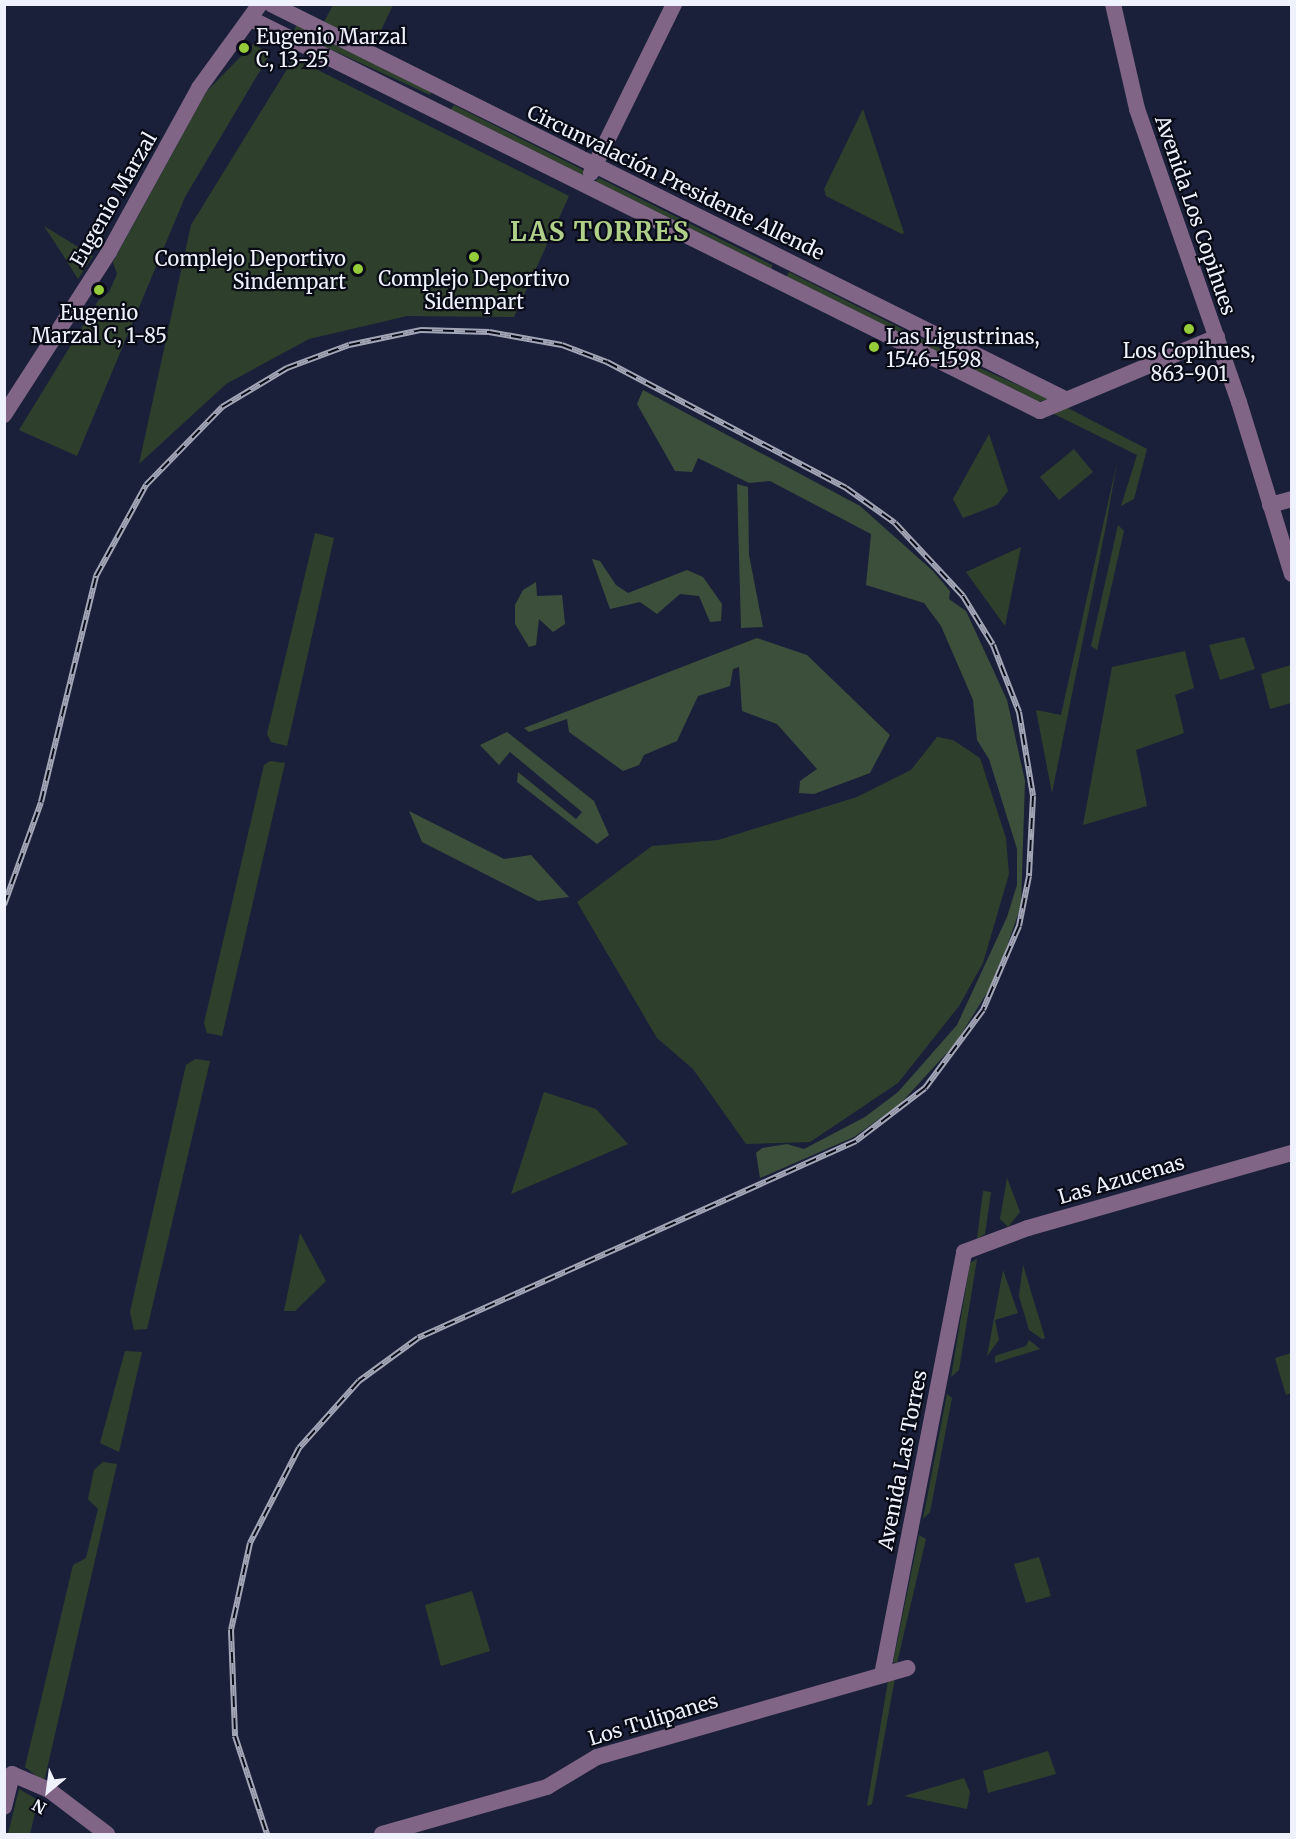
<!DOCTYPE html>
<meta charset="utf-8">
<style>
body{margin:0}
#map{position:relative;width:1296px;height:1839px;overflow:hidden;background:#1a2039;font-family:Merriweather,serif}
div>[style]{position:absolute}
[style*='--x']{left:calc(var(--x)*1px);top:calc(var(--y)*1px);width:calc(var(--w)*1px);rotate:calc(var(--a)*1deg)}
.green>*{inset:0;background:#2e402c}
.forest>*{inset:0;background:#3c4f3a}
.secondary>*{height:16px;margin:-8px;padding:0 8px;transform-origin:8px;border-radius:8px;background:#806587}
.rail>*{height:6px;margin-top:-3px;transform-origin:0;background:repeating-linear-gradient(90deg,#080b15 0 11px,#a2a6b6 0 22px);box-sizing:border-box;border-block:2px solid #a2a6b6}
.dots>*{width:16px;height:16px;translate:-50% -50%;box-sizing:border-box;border:3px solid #080b15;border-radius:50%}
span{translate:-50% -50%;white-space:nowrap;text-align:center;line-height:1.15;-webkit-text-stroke:4.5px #080b15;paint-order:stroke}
.poi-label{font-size:20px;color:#eff2fc}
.left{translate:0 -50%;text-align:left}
.right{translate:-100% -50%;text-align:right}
.street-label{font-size:20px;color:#eff2fc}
.district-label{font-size:26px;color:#b0d089;font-weight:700;letter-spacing:1.5px}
.frame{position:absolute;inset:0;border:6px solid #eff2fc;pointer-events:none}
.north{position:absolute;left:18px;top:1761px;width:60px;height:60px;-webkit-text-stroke:4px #080b15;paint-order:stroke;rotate:209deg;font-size:16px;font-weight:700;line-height:24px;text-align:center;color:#eff2fc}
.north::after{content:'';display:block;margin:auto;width:21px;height:27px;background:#eff2fc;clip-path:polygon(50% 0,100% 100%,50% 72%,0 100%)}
</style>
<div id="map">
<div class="green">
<div style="clip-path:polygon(333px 5px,393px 5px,373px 47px,324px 22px)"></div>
<div style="clip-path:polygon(297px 24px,431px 92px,430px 95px,293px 32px)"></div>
<div style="clip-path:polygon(253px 44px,270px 54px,185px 197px,77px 456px,19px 430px,98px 301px,109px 292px,117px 274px,113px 262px,206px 92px)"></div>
<div style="clip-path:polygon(294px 58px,569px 196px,514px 317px,407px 316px,309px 339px,226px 384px,139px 464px,191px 225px)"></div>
<div style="clip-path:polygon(454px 105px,585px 171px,585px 177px,450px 110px)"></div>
<div style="clip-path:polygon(863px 109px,904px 233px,902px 234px,826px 196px,824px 189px)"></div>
<div style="clip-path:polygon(599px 178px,772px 265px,772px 271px,594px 183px)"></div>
<div style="clip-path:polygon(44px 226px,93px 256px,78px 279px,61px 252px)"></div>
<div style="clip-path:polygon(789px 272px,940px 348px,941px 356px,784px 280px)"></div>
<div style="clip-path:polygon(957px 358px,1050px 399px,1037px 402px,953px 360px)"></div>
<div style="clip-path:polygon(1062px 405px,1147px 449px,1134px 499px,1121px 506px,1137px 455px,1048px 411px)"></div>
<div style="clip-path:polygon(989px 434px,1008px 491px,997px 505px,963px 518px,953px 499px)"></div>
<div style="clip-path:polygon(1074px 449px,1093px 472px,1059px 500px,1040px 477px)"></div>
<div style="clip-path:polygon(1117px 462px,1106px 526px,1052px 793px,1036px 710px,1061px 715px)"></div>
<div style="clip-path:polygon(1118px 525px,1124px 531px,1097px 650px,1091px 646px)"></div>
<div style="clip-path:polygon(315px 533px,334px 538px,287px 746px,271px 742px,267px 734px)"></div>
<div style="clip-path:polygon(1021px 547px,1005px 626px,966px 572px)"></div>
<div style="clip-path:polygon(1244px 637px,1255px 669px,1220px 680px,1209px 645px)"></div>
<div style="clip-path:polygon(1185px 651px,1194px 688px,1175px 695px,1184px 733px,1136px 750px,1147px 806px,1083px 825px,1112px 667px)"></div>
<div style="clip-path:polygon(1291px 665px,1291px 703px,1270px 709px,1261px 674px)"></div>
<div style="clip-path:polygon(937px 737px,953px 740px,980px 758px,1006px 838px,1009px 874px,983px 963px,959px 1006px,898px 1083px,810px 1142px,746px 1144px,693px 1069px,657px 1038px,577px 902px,652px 846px,718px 840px,857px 797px,911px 770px)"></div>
<div style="clip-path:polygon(270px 761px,285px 763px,222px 1036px,207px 1033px,204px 1023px,264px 765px)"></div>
<div style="clip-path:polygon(195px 1059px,210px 1061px,147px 1329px,134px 1330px,130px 1312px,186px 1065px)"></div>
<div style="clip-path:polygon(544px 1092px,596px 1109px,628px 1144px,511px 1194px)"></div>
<div style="clip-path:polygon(1007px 1178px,1020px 1212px,1008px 1227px,1000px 1219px)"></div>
<div style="clip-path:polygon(983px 1191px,991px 1192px,985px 1234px,977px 1239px)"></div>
<div style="clip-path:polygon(300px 1233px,326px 1281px,295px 1311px,284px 1311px)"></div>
<div style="clip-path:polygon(977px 1259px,959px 1370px,951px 1377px,970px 1263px)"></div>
<div style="clip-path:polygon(1023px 1265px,1045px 1338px,1042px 1339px,1029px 1330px,1019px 1296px)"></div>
<div style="clip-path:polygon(1003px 1270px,1018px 1313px,995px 1320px,999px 1340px,987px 1356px)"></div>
<div style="clip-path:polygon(1029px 1340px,1040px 1349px,995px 1363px,995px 1356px,1026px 1346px)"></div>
<div style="clip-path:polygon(125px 1351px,142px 1352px,119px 1452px,100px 1443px)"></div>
<div style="clip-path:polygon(1291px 1353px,1291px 1393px,1286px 1395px,1275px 1358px)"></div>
<div style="clip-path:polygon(947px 1394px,952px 1398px,930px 1512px,923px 1519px)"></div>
<div style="clip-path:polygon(103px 1462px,117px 1464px,44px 1782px,25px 1767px,73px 1565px,86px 1558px,98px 1509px,88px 1499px,94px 1470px)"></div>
<div style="clip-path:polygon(919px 1535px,926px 1539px,897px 1663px,893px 1662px)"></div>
<div style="clip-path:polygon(1039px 1557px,1051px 1596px,1026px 1603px,1014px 1564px)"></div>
<div style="clip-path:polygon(472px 1591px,490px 1651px,441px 1666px,425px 1605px)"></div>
<div style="clip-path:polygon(895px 1678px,872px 1804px,867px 1806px,888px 1681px)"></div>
<div style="clip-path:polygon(1048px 1751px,1056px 1774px,988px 1793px,983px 1771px)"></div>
<div style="clip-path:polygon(964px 1778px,970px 1792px,967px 1809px,904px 1796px)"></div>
<div style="clip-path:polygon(19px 1789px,38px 1800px,30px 1834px,8px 1834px)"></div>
</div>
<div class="forest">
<div style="clip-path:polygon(643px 390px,860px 506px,933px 571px,950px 591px,949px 599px,966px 611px,1007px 700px,1025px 781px,1021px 906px,995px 980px,955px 1044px,900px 1104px,854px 1137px,760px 1178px,756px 1153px,762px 1148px,787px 1144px,804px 1149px,865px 1117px,898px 1092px,957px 1025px,1007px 917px,1017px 885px,1017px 849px,989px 759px,977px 740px,973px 700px,941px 626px,924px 603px,866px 585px,871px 534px,770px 481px,749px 483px,698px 458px,692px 472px,675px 471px,637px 404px)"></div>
<div style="clip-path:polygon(737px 484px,748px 487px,749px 555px,763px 627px,741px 628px)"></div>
<div style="clip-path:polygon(592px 559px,600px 561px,616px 585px,628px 593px,687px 570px,703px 577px,722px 604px,721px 621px,710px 622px,699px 596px,680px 594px,657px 614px,640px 602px,610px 609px)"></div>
<div style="clip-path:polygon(536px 582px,537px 596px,562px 595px,565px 624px,553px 632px,539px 619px,536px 645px,529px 647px,515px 624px,515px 605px,523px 590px)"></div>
<div style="clip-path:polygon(757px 638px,807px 655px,890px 735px,870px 773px,814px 794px,799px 793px,800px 781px,817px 769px,777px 724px,742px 711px,739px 667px,733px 669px,730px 686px,698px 696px,677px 741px,644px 755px,639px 765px,623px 771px,569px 732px,567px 719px,529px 732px,524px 728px)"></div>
<div style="clip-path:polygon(507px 732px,594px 801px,609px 835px,597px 844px,517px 782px,518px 772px,576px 819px,582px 812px,510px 752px,499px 765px,480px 745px)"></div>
<div style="clip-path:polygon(409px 811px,504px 859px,531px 855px,569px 897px,538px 901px,422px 842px)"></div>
</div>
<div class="secondary">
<div style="--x:271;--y:4;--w:885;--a:26.45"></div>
<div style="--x:1113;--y:4;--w:108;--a:77.1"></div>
<div style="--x:1137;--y:109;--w:310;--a:70.8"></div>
<div style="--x:1239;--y:402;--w:180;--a:72.9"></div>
<div style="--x:251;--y:19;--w:881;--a:26.42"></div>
<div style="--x:1040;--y:411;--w:192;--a:-22.7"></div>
<div style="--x:591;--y:173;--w:188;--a:-63.8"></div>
<div style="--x:4;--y:415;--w:194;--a:-57.2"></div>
<div style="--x:109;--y:252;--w:187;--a:-61.2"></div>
<div style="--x:199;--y:88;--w:104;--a:-54"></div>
<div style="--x:1270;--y:505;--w:23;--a:-15"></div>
<div style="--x:882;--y:1675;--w:431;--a:-79"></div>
<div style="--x:964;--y:1252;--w:68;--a:-20.6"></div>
<div style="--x:1028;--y:1228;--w:274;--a:-15.9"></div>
<div style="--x:4;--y:1807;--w:34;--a:-76"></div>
<div style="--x:12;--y:1774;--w:40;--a:23.4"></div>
<div style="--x:49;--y:1790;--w:73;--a:37.2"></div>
<div style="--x:382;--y:1834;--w:172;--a:-15.9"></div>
<div style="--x:547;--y:1787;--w:58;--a:-31"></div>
<div style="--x:597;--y:1757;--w:323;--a:-16"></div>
</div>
<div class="rail">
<div style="--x:4;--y:905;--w:109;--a:-70.2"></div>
<div style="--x:41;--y:802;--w:233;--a:-76.3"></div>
<div style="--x:96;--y:576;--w:104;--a:-61.2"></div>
<div style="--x:146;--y:485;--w:109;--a:-45.7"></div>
<div style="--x:222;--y:407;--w:76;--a:-31"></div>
<div style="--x:287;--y:368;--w:66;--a:-20.4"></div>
<div style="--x:349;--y:345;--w:74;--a:-11.8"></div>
<div style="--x:421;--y:330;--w:68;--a:1.7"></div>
<div style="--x:489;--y:332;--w:74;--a:10.1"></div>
<div style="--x:562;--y:345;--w:48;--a:20.7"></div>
<div style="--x:607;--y:362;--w:270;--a:27.8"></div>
<div style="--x:846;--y:488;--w:60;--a:35.5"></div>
<div style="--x:895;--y:523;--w:100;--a:47"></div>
<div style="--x:963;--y:596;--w:57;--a:58.5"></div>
<div style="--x:993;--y:645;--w:72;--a:68.8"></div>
<div style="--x:1019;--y:712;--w:85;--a:80.5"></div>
<div style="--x:1033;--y:796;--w:80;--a:92.9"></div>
<div style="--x:1029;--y:876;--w:51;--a:101.3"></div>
<div style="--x:1019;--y:926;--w:91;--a:113.2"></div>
<div style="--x:983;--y:1010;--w:97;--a:126.6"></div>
<div style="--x:925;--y:1088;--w:87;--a:142.5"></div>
<div style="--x:856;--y:1141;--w:480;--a:155.8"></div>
<div style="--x:418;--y:1338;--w:73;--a:143.9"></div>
<div style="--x:359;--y:1381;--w:90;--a:131.8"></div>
<div style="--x:299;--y:1448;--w:107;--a:117.3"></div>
<div style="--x:250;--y:1543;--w:89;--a:102.3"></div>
<div style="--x:231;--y:1630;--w:106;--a:87.8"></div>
<div style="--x:235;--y:1736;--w:103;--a:71.9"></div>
</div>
<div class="dots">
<div style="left:244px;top:48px;background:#96cc3a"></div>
<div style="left:474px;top:257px;background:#96cc3a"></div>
<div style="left:358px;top:269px;background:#96cc3a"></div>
<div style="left:99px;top:290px;background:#96cc3a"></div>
<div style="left:1189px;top:329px;background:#96cc3a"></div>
<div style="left:874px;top:347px;background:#96cc3a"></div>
</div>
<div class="poi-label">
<span class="left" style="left:256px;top:48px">Eugenio Marzal<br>C, 13-25</span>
<span class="right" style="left:346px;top:270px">Complejo Deportivo<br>Sindempart</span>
<span style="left:474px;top:290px">Complejo Deportivo<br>Sidempart</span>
<span style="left:99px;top:324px">Eugenio<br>Marzal C, 1-85</span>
<span class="left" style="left:886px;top:348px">Las Ligustrinas,<br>1546-1598</span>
<span style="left:1189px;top:362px">Los Copihues,<br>863-901</span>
</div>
<div class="street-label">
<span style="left:676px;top:182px;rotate:26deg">Circunvalación Presidente Allende</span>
<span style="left:113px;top:199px;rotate:-60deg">Eugenio Marzal</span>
<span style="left:1196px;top:215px;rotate:71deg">Avenida Los Copihues</span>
<span style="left:1121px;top:1179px;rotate:-16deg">Las Azucenas</span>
<span style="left:902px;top:1460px;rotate:-79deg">Avenida Las Torres</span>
<span style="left:653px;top:1719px;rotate:-17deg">Los Tulipanes</span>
</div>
<div class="district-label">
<span style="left:600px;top:232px">LAS TORRES</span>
</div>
<div class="frame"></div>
<div class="north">N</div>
</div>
